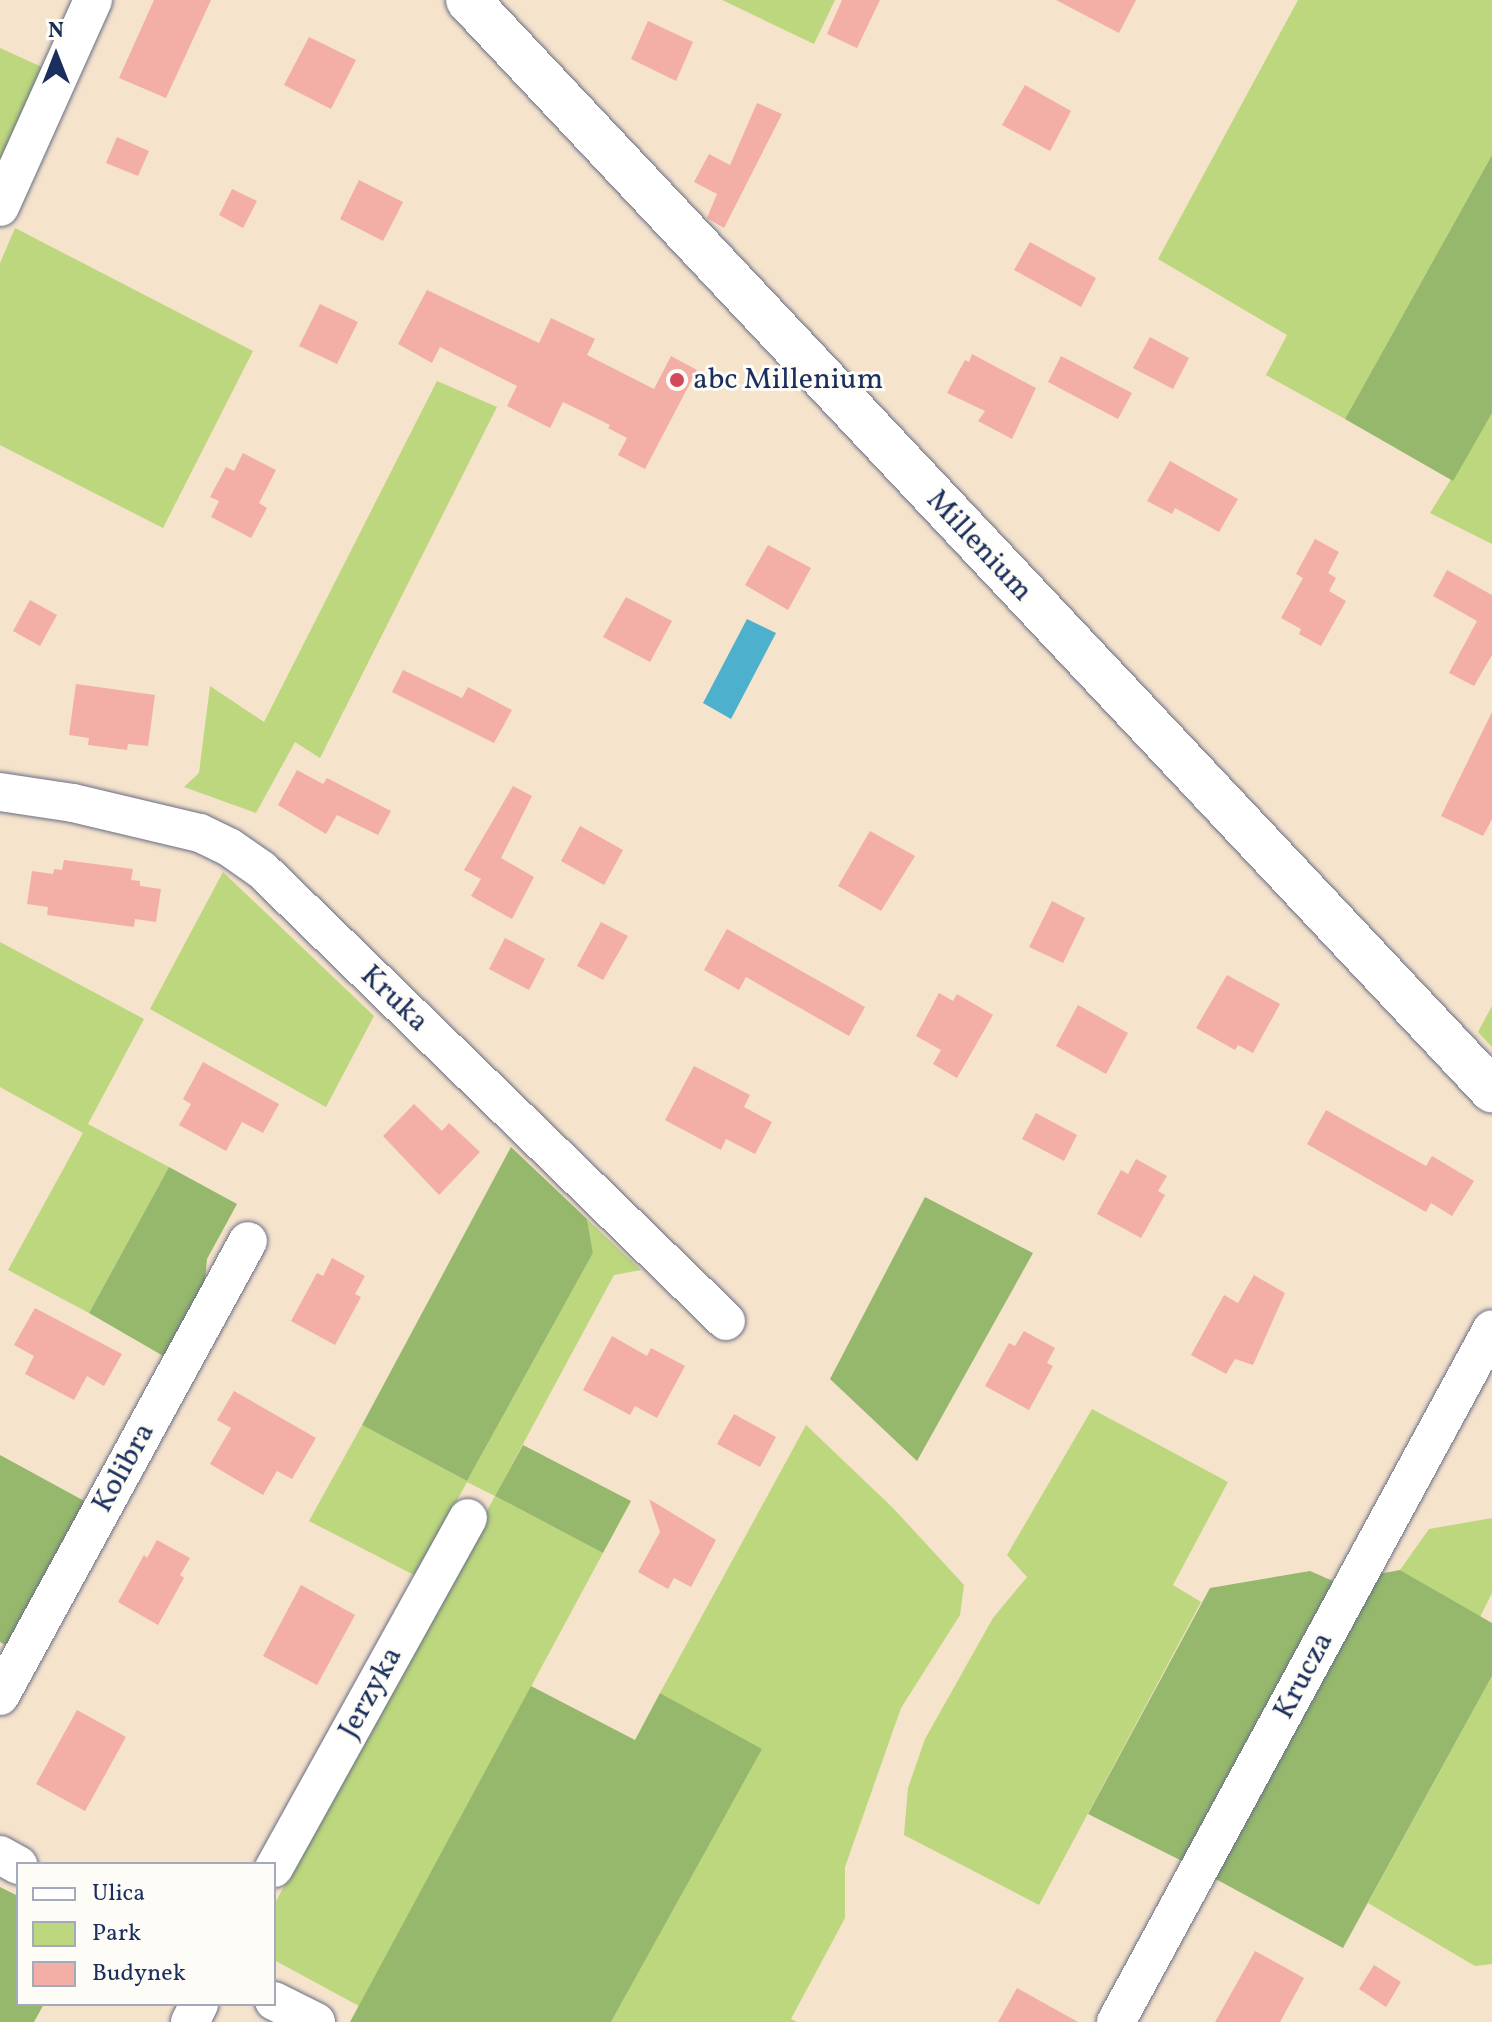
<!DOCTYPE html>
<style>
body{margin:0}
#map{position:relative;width:1492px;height:2022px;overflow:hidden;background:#f6e3cc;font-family:Vollkorn,serif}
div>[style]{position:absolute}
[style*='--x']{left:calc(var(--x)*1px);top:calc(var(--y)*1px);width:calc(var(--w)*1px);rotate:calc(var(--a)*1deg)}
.green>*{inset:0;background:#bcd77d}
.forest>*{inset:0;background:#95b86c}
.water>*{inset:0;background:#4db0cc}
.building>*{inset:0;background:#f3aea6}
.roads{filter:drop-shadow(0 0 2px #686e84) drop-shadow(0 0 2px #686e84)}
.street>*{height:38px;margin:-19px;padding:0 19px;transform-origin:19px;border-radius:19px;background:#fff}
.secondary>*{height:44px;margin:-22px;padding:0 22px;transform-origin:22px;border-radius:22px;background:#fff}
.dots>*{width:22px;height:22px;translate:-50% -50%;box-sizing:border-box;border:4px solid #fdfcf7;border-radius:50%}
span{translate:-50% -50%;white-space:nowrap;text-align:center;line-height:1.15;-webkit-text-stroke:6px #fdfcf7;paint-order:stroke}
.poi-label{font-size:30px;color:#1b2f5e}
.left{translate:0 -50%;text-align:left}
.street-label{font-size:30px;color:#1b2f5e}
.legend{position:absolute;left:16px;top:1862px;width:260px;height:144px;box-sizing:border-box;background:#fdfcf7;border:2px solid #a3aaba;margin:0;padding:10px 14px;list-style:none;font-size:24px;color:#1b2f5e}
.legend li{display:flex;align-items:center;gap:16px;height:40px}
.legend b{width:40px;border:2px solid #a3aaba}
.north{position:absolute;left:16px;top:16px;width:80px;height:80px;-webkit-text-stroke:6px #fdfcf7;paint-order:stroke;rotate:0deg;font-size:22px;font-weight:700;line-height:32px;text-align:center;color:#1b2f5e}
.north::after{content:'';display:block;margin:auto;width:28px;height:36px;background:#1b2f5e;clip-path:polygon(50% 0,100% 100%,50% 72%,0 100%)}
</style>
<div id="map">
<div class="green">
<div style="clip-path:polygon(722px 0,835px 0,814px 44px)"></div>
<div style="clip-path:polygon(1298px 0,1492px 0,1492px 155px,1345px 419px,1266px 375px,1287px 335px,1158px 259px)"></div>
<div style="clip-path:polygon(0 48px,44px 68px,0 166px)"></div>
<div style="clip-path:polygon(15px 228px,253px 351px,163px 528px,0 445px,0 263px)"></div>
<div style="clip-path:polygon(437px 381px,497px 407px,320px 758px,295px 742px,256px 813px,184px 787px,199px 773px,210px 686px,264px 722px)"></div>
<div style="clip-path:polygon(1492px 413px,1492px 544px,1430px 513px)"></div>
<div style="clip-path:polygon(223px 872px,374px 1016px,326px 1107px,150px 1009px)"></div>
<div style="clip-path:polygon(0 942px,144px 1019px,88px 1124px,169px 1167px,89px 1313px,8px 1270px,83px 1133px,0 1087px)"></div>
<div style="clip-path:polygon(1492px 1006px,1492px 1047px,1478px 1032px)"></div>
<div style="clip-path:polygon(587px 1219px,641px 1270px,614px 1275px,495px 1496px,603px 1553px,359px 2006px,274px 1960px,274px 1905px,495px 1496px,467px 1482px,416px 1576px,309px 1521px,362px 1425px,467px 1481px,593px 1253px)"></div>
<div style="clip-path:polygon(1092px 1409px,1228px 1482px,1173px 1585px,1201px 1602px,1039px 1905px,904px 1835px,908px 1788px,925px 1739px,993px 1618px,1027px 1577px,1007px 1555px)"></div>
<div style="clip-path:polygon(806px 1425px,893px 1508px,964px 1585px,960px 1615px,901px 1708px,845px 1867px,845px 1918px,791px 2019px,797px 2022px,611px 2022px,761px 1749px,660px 1693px)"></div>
<div style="clip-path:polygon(1492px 1518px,1492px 1593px,1480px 1617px,1400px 1570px,1429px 1529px)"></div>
<div style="clip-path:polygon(1492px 1676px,1492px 1964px,1475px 1966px,1368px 1903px)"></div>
</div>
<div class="forest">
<div style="clip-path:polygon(1492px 155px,1492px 413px,1453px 481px,1345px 419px)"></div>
<div style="clip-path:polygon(511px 1147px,587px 1219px,593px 1253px,467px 1481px,362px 1425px)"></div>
<div style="clip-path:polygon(169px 1167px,237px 1204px,207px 1259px,205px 1283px,165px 1357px,89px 1313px)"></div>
<div style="clip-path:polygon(925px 1197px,1033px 1253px,917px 1461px,830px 1379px)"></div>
<div style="clip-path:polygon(523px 1445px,631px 1501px,603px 1553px,495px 1496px)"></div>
<div style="clip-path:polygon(0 1455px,88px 1503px,7px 1646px,0 1642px)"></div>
<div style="clip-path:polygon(1400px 1570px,1492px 1623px,1492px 1676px,1343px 1948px,1212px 1877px,1373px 1575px)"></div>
<div style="clip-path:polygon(1310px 1571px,1342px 1585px,1190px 1865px,1088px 1814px,1210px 1588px)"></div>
<div style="clip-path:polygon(531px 1686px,635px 1740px,660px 1693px,762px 1749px,611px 2022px,350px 2022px)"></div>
<div style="clip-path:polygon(0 1887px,18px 1896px,18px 2004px,44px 2004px,34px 2022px,0 2022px)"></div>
</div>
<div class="water">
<div style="clip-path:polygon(747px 619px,776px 633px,731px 719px,703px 703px)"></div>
</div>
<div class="building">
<div style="clip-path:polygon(154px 0,211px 0,166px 98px,119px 78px)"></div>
<div style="clip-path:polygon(842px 0,880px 0,857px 48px,827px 34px)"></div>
<div style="clip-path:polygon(1056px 0,1136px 0,1119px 33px)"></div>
<div style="clip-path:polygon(648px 21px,693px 42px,676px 81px,631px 59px)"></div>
<div style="clip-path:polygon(309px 37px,356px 60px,331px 109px,284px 85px)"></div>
<div style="clip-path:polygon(1025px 85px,1071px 111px,1050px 151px,1002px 125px)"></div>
<div style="clip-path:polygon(757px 103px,782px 114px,724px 228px,707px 218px,717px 194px,694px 182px,709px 154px,730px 165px)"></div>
<div style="clip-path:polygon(117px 137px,149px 151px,138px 176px,106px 163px)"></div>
<div style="clip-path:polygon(359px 180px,403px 202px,383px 241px,340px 219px)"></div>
<div style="clip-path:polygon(232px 189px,257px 201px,243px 228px,219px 215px)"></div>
<div style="clip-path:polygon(1030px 242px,1096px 278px,1081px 307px,1014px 270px)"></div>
<div style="clip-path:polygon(427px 290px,539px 343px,551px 318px,595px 339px,587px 355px,654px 389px,671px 356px,697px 370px,645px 469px,618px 455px,627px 438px,608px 428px,610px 425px,563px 402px,550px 428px,507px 406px,517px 386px,440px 347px,432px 363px,398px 344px)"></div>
<div style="clip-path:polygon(320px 304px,358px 322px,337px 364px,299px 346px)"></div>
<div style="clip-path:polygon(1150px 337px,1189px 358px,1173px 389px,1133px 368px)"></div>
<div style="clip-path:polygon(972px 354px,1036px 388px,1012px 439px,978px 421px,985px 411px,947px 393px,965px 360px,969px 362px)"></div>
<div style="clip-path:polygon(1061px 356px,1132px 393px,1118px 419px,1048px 382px)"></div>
<div style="clip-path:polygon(243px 453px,276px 470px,259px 503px,267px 508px,251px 538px,211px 517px,219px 501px,210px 497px,226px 467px,234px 471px)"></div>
<div style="clip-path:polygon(1170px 461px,1238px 499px,1219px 532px,1175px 508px,1172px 514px,1147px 501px)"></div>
<div style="clip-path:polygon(1315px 539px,1339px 552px,1328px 573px,1336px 578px,1329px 591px,1346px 601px,1321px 646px,1299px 634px,1301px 629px,1281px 618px,1303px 578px,1296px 574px)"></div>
<div style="clip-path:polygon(768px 545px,811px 568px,788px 610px,745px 585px)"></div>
<div style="clip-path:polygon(1447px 570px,1492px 595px,1492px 655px,1474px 686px,1449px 673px,1477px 621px,1433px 596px)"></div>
<div style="clip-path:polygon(626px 597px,672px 621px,650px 662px,603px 637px)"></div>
<div style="clip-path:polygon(30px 600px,57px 615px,40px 646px,13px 631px)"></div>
<div style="clip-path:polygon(403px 670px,462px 698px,468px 687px,512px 710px,494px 743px,392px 692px)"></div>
<div style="clip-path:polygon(76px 684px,155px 695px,148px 746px,128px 744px,127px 750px,88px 745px,89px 738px,69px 735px)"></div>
<div style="clip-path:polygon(1492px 712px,1492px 819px,1483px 836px,1441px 816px)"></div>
<div style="clip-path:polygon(297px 770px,323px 784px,327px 778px,391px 811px,378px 835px,337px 815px,326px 834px,278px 805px)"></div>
<div style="clip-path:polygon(513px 786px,532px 796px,501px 858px,534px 877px,512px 919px,471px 896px,481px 879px,464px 870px)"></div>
<div style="clip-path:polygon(580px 826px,623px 850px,604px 885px,561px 861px)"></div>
<div style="clip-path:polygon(870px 831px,915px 856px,881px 911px,838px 886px)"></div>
<div style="clip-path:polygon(64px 860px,133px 869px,131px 880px,140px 881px,140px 886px,161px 889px,156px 922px,135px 919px,134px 927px,97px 922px,47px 915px,48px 907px,27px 904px,32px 871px,53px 874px,54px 869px,62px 870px)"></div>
<div style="clip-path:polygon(1052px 901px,1085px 918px,1063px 963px,1029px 947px)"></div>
<div style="clip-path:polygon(601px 922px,628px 936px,603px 980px,577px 966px)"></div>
<div style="clip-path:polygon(727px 929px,865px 1007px,849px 1036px,746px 977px,739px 990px,704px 970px)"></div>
<div style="clip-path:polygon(505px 938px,545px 959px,529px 990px,489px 969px)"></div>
<div style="clip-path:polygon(1227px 975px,1280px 1004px,1253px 1053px,1238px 1045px,1235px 1050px,1196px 1028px)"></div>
<div style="clip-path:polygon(939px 993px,953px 1001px,957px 994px,993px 1015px,957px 1078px,933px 1064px,941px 1050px,916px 1036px)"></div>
<div style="clip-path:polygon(1078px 1005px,1128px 1033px,1106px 1074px,1056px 1046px)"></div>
<div style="clip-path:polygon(203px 1062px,279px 1104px,263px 1133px,242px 1122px,226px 1151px,179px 1125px,191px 1104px,183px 1099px)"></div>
<div style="clip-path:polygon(694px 1066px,750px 1095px,744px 1107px,772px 1122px,755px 1154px,726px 1139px,721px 1150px,665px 1120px)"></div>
<div style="clip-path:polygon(414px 1104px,442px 1131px,449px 1123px,480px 1152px,439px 1195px,383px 1136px)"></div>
<div style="clip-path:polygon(1326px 1110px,1426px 1166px,1432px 1156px,1474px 1181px,1452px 1216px,1431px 1203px,1426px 1212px,1307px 1144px)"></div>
<div style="clip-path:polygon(1036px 1113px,1077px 1135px,1064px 1161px,1022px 1139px)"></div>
<div style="clip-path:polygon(1136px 1159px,1167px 1176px,1158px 1191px,1165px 1195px,1141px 1238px,1097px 1214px,1121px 1170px,1128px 1174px)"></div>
<div style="clip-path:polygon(332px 1258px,365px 1276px,355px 1294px,361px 1297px,335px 1345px,291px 1321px,317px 1273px,323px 1276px)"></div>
<div style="clip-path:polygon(1254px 1275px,1285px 1293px,1253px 1365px,1235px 1359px,1226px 1374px,1191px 1355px,1224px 1295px,1238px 1303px)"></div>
<div style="clip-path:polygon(35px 1308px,122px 1354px,104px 1386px,87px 1376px,74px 1400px,25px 1374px,34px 1356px,14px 1345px)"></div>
<div style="clip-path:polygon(1024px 1331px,1055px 1348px,1047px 1363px,1053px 1366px,1029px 1410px,985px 1386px,1009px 1343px,1015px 1346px)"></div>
<div style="clip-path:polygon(612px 1336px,647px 1356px,651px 1348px,685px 1366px,657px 1418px,635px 1406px,630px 1415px,583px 1390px)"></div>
<div style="clip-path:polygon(234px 1391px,316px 1438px,292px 1479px,277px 1471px,263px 1495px,210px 1464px,231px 1428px,217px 1420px)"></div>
<div style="clip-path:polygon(734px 1414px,776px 1437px,760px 1467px,717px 1444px)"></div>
<div style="clip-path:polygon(649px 1499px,716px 1540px,691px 1587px,674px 1578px,668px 1589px,638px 1572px,660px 1532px)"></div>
<div style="clip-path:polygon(157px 1540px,190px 1558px,180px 1575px,184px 1578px,158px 1625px,118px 1602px,144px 1555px,147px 1558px)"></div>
<div style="clip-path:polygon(301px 1585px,355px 1615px,317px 1685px,263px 1656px)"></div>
<div style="clip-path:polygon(77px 1710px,126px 1737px,85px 1811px,36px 1784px)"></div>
<div style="clip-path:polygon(1255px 1951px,1304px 1978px,1280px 2022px,1215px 2022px)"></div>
<div style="clip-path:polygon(1374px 1965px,1401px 1982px,1386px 2007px,1359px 1989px)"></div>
<div style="clip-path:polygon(1017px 1988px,1078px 2022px,998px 2022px)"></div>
</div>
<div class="roads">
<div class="street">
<div style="--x:0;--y:207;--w:227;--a:-65.8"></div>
<div style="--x:0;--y:792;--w:74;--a:8.6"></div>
<div style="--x:73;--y:803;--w:130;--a:13.3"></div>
<div style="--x:200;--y:833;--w:32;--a:26"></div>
<div style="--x:229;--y:847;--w:40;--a:34.9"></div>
<div style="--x:262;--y:870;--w:647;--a:44.19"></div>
<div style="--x:0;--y:1696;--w:518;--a:-61.41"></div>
<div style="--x:0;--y:1855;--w:21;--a:29"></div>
<div style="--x:274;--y:1868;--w:400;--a:-61"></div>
<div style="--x:274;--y:2001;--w:47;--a:26.6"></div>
<div style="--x:190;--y:2022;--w:20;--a:-63"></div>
<div style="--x:1116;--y:2022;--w:788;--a:-61.52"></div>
</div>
<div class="secondary">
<div style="--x:468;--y:0;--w:1496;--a:46.79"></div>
</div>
</div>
<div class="dots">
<div style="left:677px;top:380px;background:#d1495b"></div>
</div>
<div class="poi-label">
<span class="left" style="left:693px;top:380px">abc Millenium</span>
</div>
<div class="street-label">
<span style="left:979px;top:546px;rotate:47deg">Millenium</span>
<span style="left:394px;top:999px;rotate:44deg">Kruka</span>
<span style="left:124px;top:1468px;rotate:-61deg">Kolibra</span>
<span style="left:1304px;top:1676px;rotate:-62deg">Krucza</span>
<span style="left:371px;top:1693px;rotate:-61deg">Jerzyka</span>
</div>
<ul class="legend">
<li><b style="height:10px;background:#fff"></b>Ulica</li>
<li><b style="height:22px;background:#bcd77d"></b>Park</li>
<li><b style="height:22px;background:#f3aea6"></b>Budynek</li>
</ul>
<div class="north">N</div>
</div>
